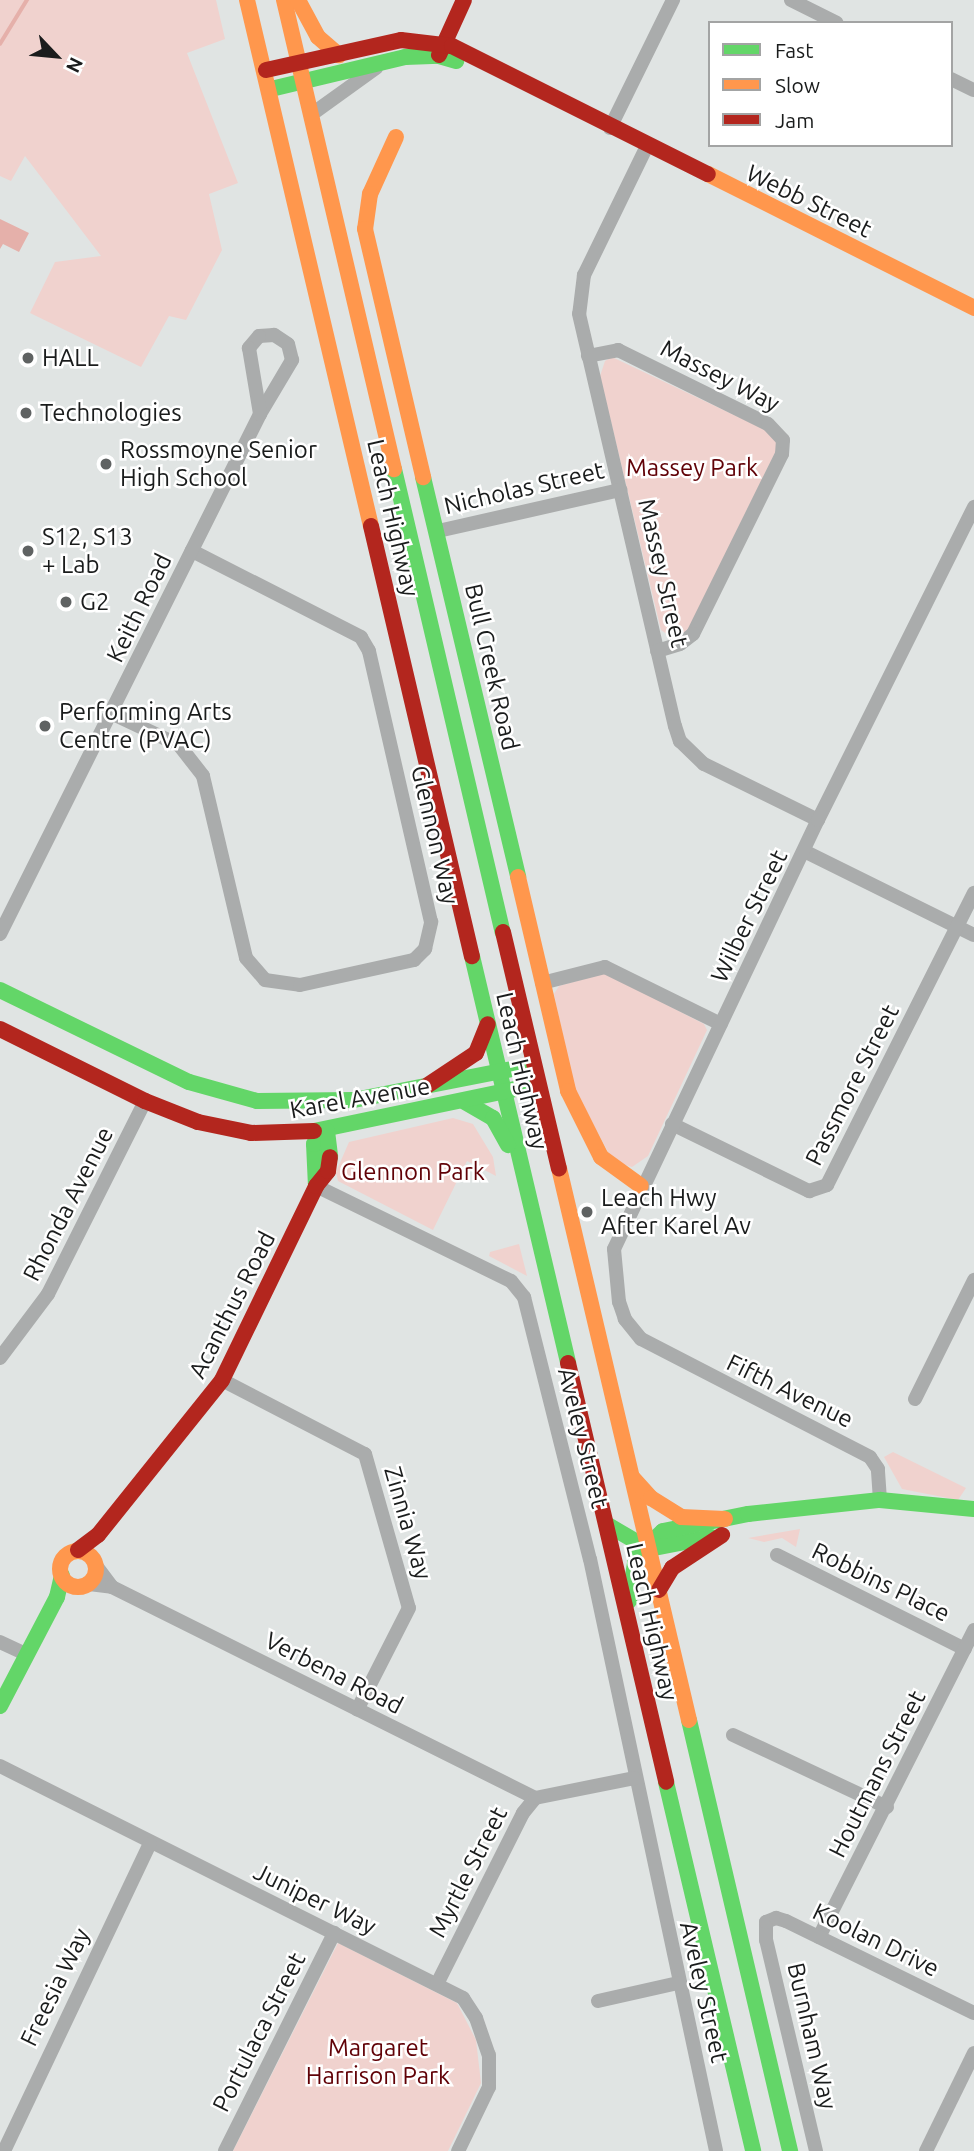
<!DOCTYPE html>
<style>
body{margin:0}
#map{position:relative;width:974px;height:2151px;overflow:hidden;background:#e0e4e3;font-family:Ubuntu,sans-serif}
div>[style]{position:absolute}
[style*='--x']{left:calc(var(--x)*1px);top:calc(var(--y)*1px);width:calc(var(--w)*1px);rotate:calc(var(--a)*1deg)}
.green>*{inset:0;background:#f0d2ce}
.water>*{inset:0;background:#e5b0aa}
.stream>*{height:3.5px;margin:-1.75px;padding:0 1.75px;transform-origin:1.75px;border-radius:1.75px;background:#e5b0aa}
.street>*{height:14px;margin:-7px;padding:0 7px;transform-origin:7px;border-radius:7px;background:#aaacac}
.fast>*{height:16px;margin:-8px;padding:0 8px;transform-origin:8px;border-radius:8px;background:#63d668}
.slow>*{height:16px;margin:-8px;padding:0 8px;transform-origin:8px;border-radius:8px;background:#ff974d}
.slow>.ring{margin:-8px;padding:0;box-sizing:content-box;background:none;border:16px solid #ff974d;border-radius:50%}
.jam>*{height:16px;margin:-8px;padding:0 8px;transform-origin:8px;border-radius:8px;background:#b3261e}
.dots>*{width:19px;height:19px;translate:-50% -50%;box-sizing:border-box;border:4px solid #fff;border-radius:50%}
span{translate:-50% -50%;white-space:nowrap;text-align:center;line-height:1.15;-webkit-text-stroke:5px #fff;paint-order:stroke}
.street-label{font-size:24px;color:#1a1c1c}
.poi-label{font-size:24px;color:#1a1c1c}
.left{translate:0 -50%;text-align:left}
.park-label{font-size:24px;color:#600106}
.legend{position:absolute;left:708px;top:21px;width:245px;height:126px;box-sizing:border-box;background:#fff;border:2px solid #a3a4a4;margin:0;padding:9px 12px;list-style:none;font-size:21px;color:#1a1c1c}
.legend li{display:flex;align-items:center;gap:14px;height:35px}
.legend b{width:35px;border:2px solid #a3a4a4}
.north{position:absolute;left:21px;top:21px;width:70px;height:70px;-webkit-text-stroke:5px #fff;paint-order:stroke;rotate:116deg;font-size:19px;font-weight:700;line-height:28px;text-align:center;color:#1a1c1c}
.north::after{content:'';display:block;margin:auto;width:24px;height:32px;background:#1a1c1c;clip-path:polygon(50% 0,100% 100%,50% 72%,0 100%)}
</style>
<div id="map">
<div class="green">
<div style="clip-path:polygon(0 0,216px 0,225px 39px,187px 53px,238px 183px,209px 194px,222px 250px,186px 320px,169px 316px,141px 367px,30px 313px,55px 262px,101px 256px,25px 156px,11px 181px,0 176px)"></div>
<div style="clip-path:polygon(612px 357px,772px 433px,777px 440px,776px 451px,688px 630px,674px 639px,661px 630px,600px 376px,605px 361px)"></div>
<div style="clip-path:polygon(605px 973px,704px 1024px,707px 1030px,648px 1156px,632px 1167px,613px 1161px,574px 1088px,554px 994px,559px 986px)"></div>
<div style="clip-path:polygon(453px 1118px,473px 1124px,493px 1157px,496px 1176px,467px 1161px,433px 1230px,338px 1181px,336px 1172px,349px 1142px)"></div>
<div style="clip-path:polygon(519px 1244px,527px 1276px,489px 1256px,490px 1252px)"></div>
<div style="clip-path:polygon(893px 1452px,966px 1488px,958px 1500px,902px 1489px,884px 1457px)"></div>
<div style="clip-path:polygon(800px 1529px,796px 1547px,782px 1538px,764px 1542px,748px 1538px)"></div>
<div style="clip-path:polygon(338px 1943px,457px 2003px,476px 2040px,481px 2083px,448px 2151px,233px 2151px)"></div>
</div>
<div class="water">
<div style="clip-path:polygon(0 219px,29px 233px,19px 252px,3px 244px,0 249px)"></div>
</div>
<div class="stream">
<div style="--x:0;--y:44;--w:52;--a:-58.5"></div>
</div>
<div class="street">
<div style="--x:791;--y:0;--w:51;--a:26.6"></div>
<div style="--x:951;--y:79;--w:25;--a:26"></div>
<div style="--x:312;--y:114;--w:79;--a:-35.7"></div>
<div style="--x:610;--y:128;--w:143;--a:-63.8"></div>
<div style="--x:647;--y:146;--w:144;--a:116"></div>
<div style="--x:584;--y:275;--w:39;--a:97"></div>
<div style="--x:579;--y:314;--w:423;--a:76.9"></div>
<div style="--x:675;--y:726;--w:16;--a:72"></div>
<div style="--x:680;--y:741;--w:33;--a:44"></div>
<div style="--x:704;--y:764;--w:127;--a:26.2"></div>
<div style="--x:588;--y:356;--w:31;--a:-11"></div>
<div style="--x:618;--y:350;--w:167;--a:26.3"></div>
<div style="--x:768;--y:424;--w:22;--a:47"></div>
<div style="--x:783;--y:440;--w:14;--a:94"></div>
<div style="--x:782;--y:454;--w:201;--a:116.3"></div>
<div style="--x:693;--y:634;--w:16;--a:142"></div>
<div style="--x:680;--y:644;--w:24;--a:163"></div>
<div style="--x:438;--y:531;--w:187;--a:-12.7"></div>
<div style="--x:113;--y:714;--w:73;--a:25.2"></div>
<div style="--x:179;--y:745;--w:39;--a:52"></div>
<div style="--x:203;--y:776;--w:187;--a:76.7"></div>
<div style="--x:246;--y:958;--w:29;--a:49"></div>
<div style="--x:265;--y:980;--w:35;--a:8"></div>
<div style="--x:300;--y:985;--w:117;--a:-12.4"></div>
<div style="--x:414;--y:960;--w:16;--a:-45"></div>
<div style="--x:425;--y:949;--w:28;--a:-77"></div>
<div style="--x:431;--y:922;--w:278;--a:-102.9"></div>
<div style="--x:369;--y:651;--w:16;--a:-120"></div>
<div style="--x:361;--y:637;--w:190;--a:-153"></div>
<div style="--x:806;--y:852;--w:187;--a:26.3"></div>
<div style="--x:0;--y:934;--w:581;--a:-63.43"></div>
<div style="--x:260;--y:414;--w:63;--a:-59.3"></div>
<div style="--x:292;--y:360;--w:16;--a:-104"></div>
<div style="--x:288;--y:344;--w:17;--a:-147"></div>
<div style="--x:274;--y:335;--w:15;--a:176"></div>
<div style="--x:259;--y:336;--w:16;--a:130"></div>
<div style="--x:249;--y:348;--w:67;--a:80.5"></div>
<div style="--x:542;--y:983;--w:65;--a:-14.3"></div>
<div style="--x:605;--y:967;--w:129;--a:26.2"></div>
<div style="--x:672;--y:1124;--w:153;--a:26.1"></div>
<div style="--x:809;--y:1191;--w:19;--a:-18"></div>
<div style="--x:827;--y:1185;--w:327;--a:-63.3"></div>
<div style="--x:316;--y:1186;--w:217;--a:26"></div>
<div style="--x:511;--y:1281;--w:21;--a:51"></div>
<div style="--x:524;--y:1297;--w:270;--a:75.9"></div>
<div style="--x:590;--y:1559;--w:605;--a:77.98"></div>
<div style="--x:0;--y:1358;--w:80;--a:-53.1"></div>
<div style="--x:48;--y:1294;--w:216;--a:-63.3"></div>
<div style="--x:222;--y:1380;--w:161;--a:27.4"></div>
<div style="--x:365;--y:1454;--w:160;--a:74.1"></div>
<div style="--x:409;--y:1608;--w:114;--a:117"></div>
<div style="--x:915;--y:1399;--w:133;--a:-63.6"></div>
<div style="--x:880;--y:1500;--w:31;--a:-94"></div>
<div style="--x:878;--y:1469;--w:14;--a:-124"></div>
<div style="--x:870;--y:1457;--w:258;--a:-152.7"></div>
<div style="--x:641;--y:1339;--w:26;--a:-129"></div>
<div style="--x:625;--y:1319;--w:18;--a:-109"></div>
<div style="--x:619;--y:1302;--w:53;--a:-95.4"></div>
<div style="--x:614;--y:1249;--w:475;--a:-64.6"></div>
<div style="--x:818;--y:820;--w:350;--a:-63.5"></div>
<div style="--x:777;--y:1555;--w:210;--a:26.6"></div>
<div style="--x:97;--y:1567;--w:25;--a:53"></div>
<div style="--x:89;--y:1584;--w:23;--a:7"></div>
<div style="--x:112;--y:1587;--w:473;--a:26.5"></div>
<div style="--x:0;--y:1642;--w:29;--a:25"></div>
<div style="--x:733;--y:1735;--w:170;--a:25.1"></div>
<div style="--x:0;--y:1766;--w:518;--a:26.61"></div>
<div style="--x:463;--y:1998;--w:24;--a:57"></div>
<div style="--x:476;--y:2018;--w:39;--a:71"></div>
<div style="--x:489;--y:2055;--w:32;--a:90"></div>
<div style="--x:489;--y:2087;--w:71;--a:115.8"></div>
<div style="--x:819;--y:1937;--w:344;--a:-63.2"></div>
<div style="--x:437;--y:1984;--w:191;--a:-63.3"></div>
<div style="--x:523;--y:1813;--w:19;--a:-51"></div>
<div style="--x:535;--y:1798;--w:101;--a:-11.4"></div>
<div style="--x:598;--y:2001;--w:82;--a:-12.7"></div>
<div style="--x:4;--y:2151;--w:340;--a:-64.6"></div>
<div style="--x:225;--y:2151;--w:244;--a:-63.4"></div>
<div style="--x:816;--y:2151;--w:217;--a:-103.3"></div>
<div style="--x:766;--y:1940;--w:18;--a:-90"></div>
<div style="--x:766;--y:1922;--w:11;--a:-22"></div>
<div style="--x:776;--y:1918;--w:10;--a:17"></div>
<div style="--x:786;--y:1921;--w:209;--a:26.1"></div>
<div style="--x:926;--y:2151;--w:109;--a:-63.9"></div>
</div>
<div class="fast">
<div style="--x:271;--y:89;--w:138;--a:-13.4"></div>
<div style="--x:405;--y:57;--w:34;--a:-2"></div>
<div style="--x:439;--y:56;--w:18;--a:16"></div>
<div style="--x:394;--y:469;--w:476;--a:76.8"></div>
<div style="--x:423;--y:477;--w:411;--a:76.6"></div>
<div style="--x:472;--y:956;--w:418;--a:76.7"></div>
<div style="--x:0;--y:990;--w:210;--a:26"></div>
<div style="--x:189;--y:1082;--w:71;--a:15.6"></div>
<div style="--x:257;--y:1101;--w:97;--a:-0.6"></div>
<div style="--x:354;--y:1100;--w:182;--a:-11.1"></div>
<div style="--x:465;--y:1102;--w:32;--a:30"></div>
<div style="--x:493;--y:1118;--w:31;--a:61"></div>
<div style="--x:314;--y:1131;--w:229;--a:-11.8"></div>
<div style="--x:316;--y:1186;--w:42;--a:-92.7"></div>
<div style="--x:314;--y:1144;--w:18;--a:-45"></div>
<div style="--x:327;--y:1131;--w:26;--a:83"></div>
<div style="--x:606;--y:1524;--w:50;--a:30.2"></div>
<div style="--x:649;--y:1549;--w:63;--a:-11"></div>
<div style="--x:629;--y:1601;--w:45;--a:-81"></div>
<div style="--x:636;--y:1557;--w:37;--a:-44"></div>
<div style="--x:663;--y:1531;--w:87;--a:-11.3"></div>
<div style="--x:748;--y:1514;--w:133;--a:-6.1"></div>
<div style="--x:880;--y:1500;--w:94;--a:5.5"></div>
<div style="--x:0;--y:1706;--w:123;--a:-62.4"></div>
<div style="--x:57;--y:1597;--w:22;--a:-77"></div>
<div style="--x:689;--y:1720;--w:443;--a:76.8"></div>
<div style="--x:666;--y:1782;--w:379;--a:76.7"></div>
</div>
<div class="slow">
<div style="--x:247;--y:0;--w:540;--a:76.74"></div>
<div style="--x:284;--y:0;--w:482;--a:76.8"></div>
<div style="--x:298;--y:0;--w:42;--a:61.6"></div>
<div style="--x:318;--y:37;--w:28;--a:41"></div>
<div style="--x:396;--y:137;--w:63;--a:114.5"></div>
<div style="--x:370;--y:194;--w:35;--a:98"></div>
<div style="--x:365;--y:229;--w:255;--a:76.8"></div>
<div style="--x:708;--y:174;--w:298;--a:26.7"></div>
<div style="--x:518;--y:877;--w:220;--a:76.8"></div>
<div style="--x:568;--y:1091;--w:74;--a:63.4"></div>
<div style="--x:601;--y:1157;--w:49;--a:35.9"></div>
<div style="--x:559;--y:1168;--w:567;--a:76.75"></div>
<div style="--x:633;--y:1478;--w:27;--a:48"></div>
<div style="--x:651;--y:1498;--w:36;--a:32"></div>
<div style="--x:681;--y:1517;--w:44;--a:2.6"></div>
<div class="ring" style="left:60px;top:1551px;width:20px;height:20px"></div>
</div>
<div class="jam">
<div style="--x:439;--y:55;--w:60;--a:-65.6"></div>
<div style="--x:266;--y:70;--w:138;--a:-12.5"></div>
<div style="--x:401;--y:40;--w:51;--a:6.7"></div>
<div style="--x:452;--y:46;--w:286;--a:26.6"></div>
<div style="--x:371;--y:526;--w:442;--a:76.8"></div>
<div style="--x:503;--y:932;--w:243;--a:76.7"></div>
<div style="--x:0;--y:1029;--w:162;--a:26.4"></div>
<div style="--x:145;--y:1101;--w:57;--a:21.6"></div>
<div style="--x:198;--y:1122;--w:54;--a:11.7"></div>
<div style="--x:251;--y:1133;--w:63;--a:-1.8"></div>
<div style="--x:425;--y:1087;--w:61;--a:-33.7"></div>
<div style="--x:476;--y:1053;--w:31;--a:-68"></div>
<div style="--x:568;--y:1363;--w:430;--a:76.8"></div>
<div style="--x:78;--y:1550;--w:25;--a:-37"></div>
<div style="--x:98;--y:1535;--w:198;--a:-51.3"></div>
<div style="--x:222;--y:1380;--w:216;--a:-64.1"></div>
<div style="--x:316;--y:1186;--w:19;--a:-51"></div>
<div style="--x:328;--y:1171;--w:14;--a:-82"></div>
<div style="--x:659;--y:1590;--w:26;--a:-59"></div>
<div style="--x:672;--y:1568;--w:60;--a:-33.4"></div>
</div>
<div class="dots">
<div style="left:28px;top:358px;background:#5f6262"></div>
<div style="left:26px;top:413px;background:#5f6262"></div>
<div style="left:106px;top:464px;background:#5f6262"></div>
<div style="left:28px;top:551px;background:#5f6262"></div>
<div style="left:66px;top:602px;background:#5f6262"></div>
<div style="left:45px;top:726px;background:#5f6262"></div>
<div style="left:587px;top:1212px;background:#5f6262"></div>
</div>
<div class="street-label">
<span style="left:809px;top:201px;rotate:26deg">Webb Street</span>
<span style="left:720px;top:376px;rotate:27deg">Massey Way</span>
<span style="left:524px;top:488px;rotate:-13deg">Nicholas Street</span>
<span style="left:393px;top:518px;rotate:77deg">Leach Highway</span>
<span style="left:663px;top:573px;rotate:77deg">Massey Street</span>
<span style="left:139px;top:608px;rotate:-64deg">Keith Road</span>
<span style="left:492px;top:667px;rotate:77deg">Bull Creek Road</span>
<span style="left:435px;top:835px;rotate:77deg">Glennon Way</span>
<span style="left:749px;top:916px;rotate:-64deg">Wilber Street</span>
<span style="left:522px;top:1071px;rotate:77deg">Leach Highway</span>
<span style="left:852px;top:1085px;rotate:-63deg">Passmore Street</span>
<span style="left:360px;top:1098px;rotate:-10deg">Karel Avenue</span>
<span style="left:68px;top:1204px;rotate:-63deg">Rhonda Avenue</span>
<span style="left:232px;top:1305px;rotate:-63deg">Acanthus Road</span>
<span style="left:790px;top:1391px;rotate:26deg">Fifth Avenue</span>
<span style="left:583px;top:1438px;rotate:76deg">Aveley Street</span>
<span style="left:408px;top:1523px;rotate:74deg">Zinnia Way</span>
<span style="left:881px;top:1582px;rotate:26deg">Robbins Place</span>
<span style="left:652px;top:1622px;rotate:77deg">Leach Highway</span>
<span style="left:334px;top:1673px;rotate:27deg">Verbena Road</span>
<span style="left:877px;top:1774px;rotate:-63deg">Houtmans Street</span>
<span style="left:468px;top:1872px;rotate:-63deg">Myrtle Street</span>
<span style="left:315px;top:1899px;rotate:26deg">Juniper Way</span>
<span style="left:876px;top:1940px;rotate:26deg">Koolan Drive</span>
<span style="left:55px;top:1987px;rotate:-64deg">Freesia Way</span>
<span style="left:704px;top:1992px;rotate:77deg">Aveley Street</span>
<span style="left:259px;top:2032px;rotate:-63deg">Portulaca Street</span>
<span style="left:812px;top:2036px;rotate:77deg">Burnham Way</span>
</div>
<div class="poi-label">
<span class="left" style="left:42px;top:358px">HALL</span>
<span class="left" style="left:40px;top:413px">Technologies</span>
<span class="left" style="left:120px;top:464px">Rossmoyne Senior<br>High School</span>
<span class="left" style="left:42px;top:551px">S12, S13<br>+ Lab</span>
<span class="left" style="left:80px;top:602px">G2</span>
<span class="left" style="left:59px;top:726px">Performing Arts<br>Centre (PVAC)</span>
<span class="left" style="left:601px;top:1212px">Leach Hwy<br>After Karel Av</span>
</div>
<div class="park-label">
<span style="left:692px;top:468px">Massey Park</span>
<span style="left:413px;top:1172px">Glennon Park</span>
<span style="left:378px;top:2062px">Margaret<br>Harrison Park</span>
</div>
<ul class="legend">
<li><b style="height:9px;background:#63d668"></b>Fast</li>
<li><b style="height:9px;background:#ff974d"></b>Slow</li>
<li><b style="height:9px;background:#b3261e"></b>Jam</li>
</ul>
<div class="north">N</div>
</div>
